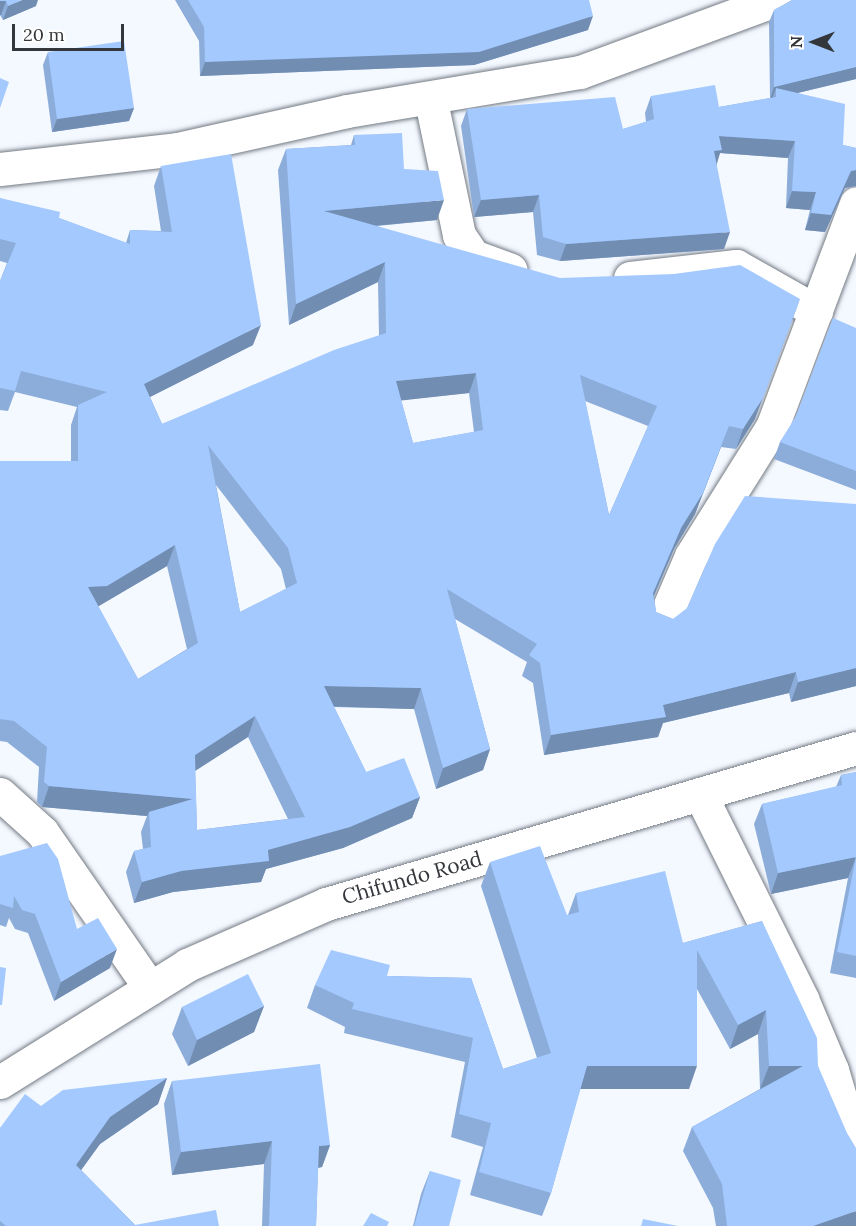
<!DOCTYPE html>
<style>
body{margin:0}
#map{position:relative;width:856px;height:1226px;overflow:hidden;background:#f4f8ff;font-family:Lora,serif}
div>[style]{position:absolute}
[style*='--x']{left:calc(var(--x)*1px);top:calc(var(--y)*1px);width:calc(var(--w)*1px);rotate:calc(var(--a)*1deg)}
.roads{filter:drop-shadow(0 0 2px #737a83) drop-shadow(0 0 2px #737a83)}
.minor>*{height:33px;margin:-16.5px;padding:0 16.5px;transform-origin:16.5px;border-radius:16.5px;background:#fff}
.wall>*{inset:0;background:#8cadda}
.shaded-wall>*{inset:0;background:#728db2}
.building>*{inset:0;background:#a3c9fe}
span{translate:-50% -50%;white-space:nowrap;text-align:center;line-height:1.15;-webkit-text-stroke:6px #fff;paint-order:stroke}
.street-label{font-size:21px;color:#33363a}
.north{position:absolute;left:784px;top:12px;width:60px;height:60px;-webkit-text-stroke:4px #fff;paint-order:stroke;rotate:270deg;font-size:16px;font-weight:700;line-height:24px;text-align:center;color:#33363a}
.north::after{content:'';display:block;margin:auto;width:21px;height:27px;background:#33363a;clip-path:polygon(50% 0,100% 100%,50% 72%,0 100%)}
.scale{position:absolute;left:12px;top:24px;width:112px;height:27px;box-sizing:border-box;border:3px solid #33363a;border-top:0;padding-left:8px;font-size:18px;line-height:21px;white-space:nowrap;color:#33363a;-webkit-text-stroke:4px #fff;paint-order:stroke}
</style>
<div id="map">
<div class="roads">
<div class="minor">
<div style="--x:431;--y:101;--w:137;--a:78.2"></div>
<div style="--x:459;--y:235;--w:25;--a:56"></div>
<div style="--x:473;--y:256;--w:40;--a:20.2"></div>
<div style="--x:0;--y:169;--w:178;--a:-6.4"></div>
<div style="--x:177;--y:149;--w:174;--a:-12.6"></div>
<div style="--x:347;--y:111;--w:236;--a:-9.5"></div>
<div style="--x:580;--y:72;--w:209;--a:-20.2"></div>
<div style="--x:630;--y:278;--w:107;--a:-6.5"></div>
<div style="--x:736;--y:266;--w:92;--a:29.4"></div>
<div style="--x:663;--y:621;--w:71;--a:-66.7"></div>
<div style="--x:691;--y:556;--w:152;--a:-57.9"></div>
<div style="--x:772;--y:427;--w:239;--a:-69.4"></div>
<div style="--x:0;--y:794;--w:57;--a:42.1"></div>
<div style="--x:42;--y:832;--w:190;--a:55.3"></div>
<div style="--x:700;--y:794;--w:229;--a:63.5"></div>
<div style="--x:802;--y:999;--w:77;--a:67.1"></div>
<div style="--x:832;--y:1070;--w:84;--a:73.5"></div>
<div style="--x:0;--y:1082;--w:221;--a:-32"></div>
<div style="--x:187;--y:965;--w:152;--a:-23.7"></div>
<div style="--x:326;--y:904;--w:552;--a:-16.4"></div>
</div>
</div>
<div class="wall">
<div style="clip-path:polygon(0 0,36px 6px,3px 20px,0 15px)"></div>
<div style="clip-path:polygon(175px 0,589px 0,588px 30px,474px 65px,200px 76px,199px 41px)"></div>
<div style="clip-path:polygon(792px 0,856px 0,856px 79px,798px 93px,843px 145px,856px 148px,856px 186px,845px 188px,825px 232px,805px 230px,810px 210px,786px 208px,788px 158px,720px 153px,716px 164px,724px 249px,560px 261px,537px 255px,533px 212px,474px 217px,461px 126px,467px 109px,623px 129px,646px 122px,645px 113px,651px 96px,719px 107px,770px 98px,769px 22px,774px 10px)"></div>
<div style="clip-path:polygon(48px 52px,134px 108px,129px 121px,52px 132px,43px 65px)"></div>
<div style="clip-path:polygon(evenodd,354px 135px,404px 169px,437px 220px,377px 226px,755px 419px,736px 449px,721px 447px,695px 514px,674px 549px,654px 596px,656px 612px,673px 619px,856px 504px,856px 686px,791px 702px,789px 693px,663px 723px,658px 737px,544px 755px,533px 683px,522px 676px,527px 662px,455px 619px,490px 749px,483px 770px,436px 789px,414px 709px,334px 707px,366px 772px,420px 797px,412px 818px,343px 848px,266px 869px,261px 882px,173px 892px,134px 903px,126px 872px,134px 851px,143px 849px,141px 832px,147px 816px,42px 807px,37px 802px,39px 767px,7px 742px,0 741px,0 461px,71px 461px,71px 425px,77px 407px,15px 392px,8px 411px,0 410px,0 281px,7px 263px,0 261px,0 198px,59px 218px,126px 243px,130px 230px,161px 231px,154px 186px,161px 166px,253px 345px,150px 397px,162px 424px,379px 336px,378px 282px,289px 325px,278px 170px,286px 149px,351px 145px,354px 135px,469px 393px,474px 432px,413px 443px,401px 400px,469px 393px,354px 135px,585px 401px,648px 426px,609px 515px,585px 401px,354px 135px,216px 485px,281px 569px,286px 589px,240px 612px,216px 485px,354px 135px,167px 566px,187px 649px,138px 679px,98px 606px,167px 566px,354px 135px,248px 737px,288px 819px,197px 830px,195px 771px,248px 737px)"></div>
<div style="clip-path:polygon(856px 328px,856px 490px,774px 459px,780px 442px)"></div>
<div style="clip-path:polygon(856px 772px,856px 978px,830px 973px,848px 878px,771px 894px,754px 824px,762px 804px,836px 787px,841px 775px)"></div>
<div style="clip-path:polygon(0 856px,77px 929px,110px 968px,54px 1001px,28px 933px,15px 929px,9px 918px,6px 927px,0 925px)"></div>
<div style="clip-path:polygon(490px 862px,567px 915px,568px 915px,576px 893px,683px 943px,762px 921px,818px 1066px,856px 1226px,716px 1226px,713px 1208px,683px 1151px,692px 1127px,760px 1089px,758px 1034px,730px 1049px,697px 989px,689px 1089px,580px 1089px,551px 1193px,542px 1216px,470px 1195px,483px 1147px,451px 1137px,465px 1062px,344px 1033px,345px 1027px,307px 1008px,315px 985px,387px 976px,471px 978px,503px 1069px,537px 1058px,481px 886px)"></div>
<div style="clip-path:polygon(264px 1006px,254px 1032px,188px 1066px,172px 1034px,182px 1007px)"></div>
<div style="clip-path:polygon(167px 1078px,158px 1104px,100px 1144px,81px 1170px,135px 1225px,219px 1226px,0 1226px,0 1128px,41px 1106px)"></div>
<div style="clip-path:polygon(172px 1081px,330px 1145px,322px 1167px,318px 1168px,316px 1226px,262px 1226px,264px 1164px,172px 1175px,164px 1104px)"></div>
<div style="clip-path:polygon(430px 1171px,449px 1226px,413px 1226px,421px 1194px)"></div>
</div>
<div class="shaded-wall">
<div style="clip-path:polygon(22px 0,38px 0,36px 6px,3px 20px,8px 6px)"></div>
<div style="clip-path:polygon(0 1px,6px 1px,1px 15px,0 15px)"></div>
<div style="clip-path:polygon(593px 16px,588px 30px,474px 65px,200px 76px,205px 62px)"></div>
<div style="clip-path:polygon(856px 67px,856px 79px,776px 98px,776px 88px,772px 99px,770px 100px,774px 87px)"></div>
<div style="clip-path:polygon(134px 108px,129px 121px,52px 132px,57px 119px)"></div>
<div style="clip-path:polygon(719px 136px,795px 141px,788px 158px,720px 153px,716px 167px,707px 168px)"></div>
<div style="clip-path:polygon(856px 170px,856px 186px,845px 188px,825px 232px,805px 230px,811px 213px,851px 171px)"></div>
<div style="clip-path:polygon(792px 191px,816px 192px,810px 210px,786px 208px)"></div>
<div style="clip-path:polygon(539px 195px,533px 212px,474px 217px,481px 200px)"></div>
<div style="clip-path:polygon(444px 200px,437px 220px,317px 231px,324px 211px)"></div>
<div style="clip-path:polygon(730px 232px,724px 249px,560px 261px,566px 244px)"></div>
<div style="clip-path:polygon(385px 262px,378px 282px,289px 325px,296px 304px)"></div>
<div style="clip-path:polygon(800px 299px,755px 419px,736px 449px,743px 429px)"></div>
<div style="clip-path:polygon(261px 325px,253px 345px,136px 404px,144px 384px)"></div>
<div style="clip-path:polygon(476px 373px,469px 393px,388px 402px,396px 381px)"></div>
<div style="clip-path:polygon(729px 426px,695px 514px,674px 549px,646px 614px,653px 593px,681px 528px)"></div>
<div style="clip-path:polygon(175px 545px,167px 566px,99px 606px,81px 608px,88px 587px)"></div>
<div style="clip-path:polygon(856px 668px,856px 686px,791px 702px,798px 682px)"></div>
<div style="clip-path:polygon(796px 672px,789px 693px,663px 723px,658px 737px,544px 755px,551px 735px,663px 705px)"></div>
<div style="clip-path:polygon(324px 686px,421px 688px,414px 709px,317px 706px)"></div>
<div style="clip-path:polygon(255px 716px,248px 737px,187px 776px,195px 755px)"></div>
<div style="clip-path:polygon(490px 749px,483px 770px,436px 789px,443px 768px)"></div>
<div style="clip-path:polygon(49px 786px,193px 799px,149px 812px,147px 816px,42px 807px)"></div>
<div style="clip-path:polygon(420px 797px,412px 818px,343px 848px,266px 869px,261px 882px,173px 892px,134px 903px,142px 882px,181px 871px)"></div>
<div style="clip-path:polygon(856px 857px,848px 878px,771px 894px,778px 873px)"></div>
<div style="clip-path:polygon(117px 949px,110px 968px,54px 1001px,61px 982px)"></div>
<div style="clip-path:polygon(264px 1006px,254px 1032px,188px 1066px,197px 1040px)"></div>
<div style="clip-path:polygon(766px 1010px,758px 1034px,730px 1049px,738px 1025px)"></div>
<div style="clip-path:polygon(587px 1066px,697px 1066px,689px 1089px,579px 1089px)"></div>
<div style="clip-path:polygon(769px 1066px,803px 1066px,760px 1089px)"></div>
<div style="clip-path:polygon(167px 1078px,158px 1104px,100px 1144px,66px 1191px,76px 1165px,110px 1117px)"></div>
<div style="clip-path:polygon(272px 1141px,264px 1164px,172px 1175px,181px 1152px)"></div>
<div style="clip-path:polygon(330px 1145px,322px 1167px,310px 1169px,319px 1146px)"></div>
<div style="clip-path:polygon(856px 1211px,856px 1226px,813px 1226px)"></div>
</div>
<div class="building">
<div style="clip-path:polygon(0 0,22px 0,8px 6px,6px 1px,0 1px)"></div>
<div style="clip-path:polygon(188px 0,589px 0,593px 16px,479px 52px,205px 62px,204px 27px)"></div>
<div style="clip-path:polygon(793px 0,856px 0,856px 67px,774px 87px,774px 10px)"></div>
<div style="clip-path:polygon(124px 41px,134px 108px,57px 119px,48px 52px)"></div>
<div style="clip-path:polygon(0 78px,9px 82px,0 108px)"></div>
<div style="clip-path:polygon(715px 85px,719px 107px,776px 97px,776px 88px,845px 104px,843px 145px,856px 148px,856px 170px,851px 171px,831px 215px,811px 213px,816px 192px,792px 191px,795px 141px,719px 136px,722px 150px,714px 151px,730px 232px,566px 244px,543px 237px,539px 195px,481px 200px,467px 109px,615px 97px,623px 129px,654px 119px,651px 96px)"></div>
<div style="clip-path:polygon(evenodd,402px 133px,404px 169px,438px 171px,444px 200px,324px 211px,560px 278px,674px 274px,740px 265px,800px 299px,763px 398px,743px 429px,729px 426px,703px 493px,681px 528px,653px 593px,656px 612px,673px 619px,687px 608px,715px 544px,745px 496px,856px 504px,856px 668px,798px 682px,796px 672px,663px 705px,666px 717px,551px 735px,540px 663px,529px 655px,537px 644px,447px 589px,490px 749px,443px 768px,421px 688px,324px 686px,366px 772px,404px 758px,420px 797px,350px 827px,268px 850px,269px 861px,181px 871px,142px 882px,134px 851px,151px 847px,149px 812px,193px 799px,49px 786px,44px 782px,47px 747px,14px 721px,0 719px,0 461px,78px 461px,78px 405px,107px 392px,21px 371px,15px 391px,0 388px,0 281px,16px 243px,0 239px,0 198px,60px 212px,59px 218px,130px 244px,130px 230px,172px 232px,161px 166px,231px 154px,261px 325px,144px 384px,162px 424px,334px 350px,386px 333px,385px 262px,296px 304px,286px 149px,355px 145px,354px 135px,402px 133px,476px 373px,483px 430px,413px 443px,396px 381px,476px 373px,402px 133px,580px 375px,657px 406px,609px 515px,580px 375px,402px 133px,208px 445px,288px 548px,297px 583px,240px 612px,208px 445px,402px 133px,175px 545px,198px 643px,138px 679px,88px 587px,107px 586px,175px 545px,402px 133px,255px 716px,305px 817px,197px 830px,195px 755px,255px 716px)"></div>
<div style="clip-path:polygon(833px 318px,856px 328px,856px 471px,780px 442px,796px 416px)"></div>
<div style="clip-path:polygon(856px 772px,856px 956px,837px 952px,856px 857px,778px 873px,762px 804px,842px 785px,841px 775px)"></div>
<div style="clip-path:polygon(47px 843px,58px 859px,77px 929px,98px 918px,117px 949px,61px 982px,35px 914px,22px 910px,14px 896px,13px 908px,0 904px,0 856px)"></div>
<div style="clip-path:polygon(540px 846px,567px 915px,579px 912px,576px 893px,665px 871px,683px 943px,762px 921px,817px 1038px,818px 1066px,847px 1133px,856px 1148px,856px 1211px,813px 1226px,727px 1226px,722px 1184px,692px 1127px,803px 1066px,769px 1066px,766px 1010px,738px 1025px,697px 950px,697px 1066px,587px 1066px,551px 1193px,479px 1172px,491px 1123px,459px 1114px,473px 1038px,352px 1009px,354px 1003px,315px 985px,331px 950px,390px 965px,387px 976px,471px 978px,503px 1069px,551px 1053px,490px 862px)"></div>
<div style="clip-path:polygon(0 967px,6px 968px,2px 1005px,0 1005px)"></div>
<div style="clip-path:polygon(248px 974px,264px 1006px,197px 1040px,182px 1007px)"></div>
<div style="clip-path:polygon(320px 1064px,330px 1145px,319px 1146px,316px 1226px,269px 1226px,272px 1141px,181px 1152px,172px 1081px)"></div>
<div style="clip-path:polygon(167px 1078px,110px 1117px,76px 1165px,135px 1225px,216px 1210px,219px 1226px,6px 1226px,0 1221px,0 1128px,25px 1094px,41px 1106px,63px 1090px)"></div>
<div style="clip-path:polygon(430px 1171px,461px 1180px,449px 1226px,414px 1226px)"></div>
<div style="clip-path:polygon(371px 1213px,389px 1222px,387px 1226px,363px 1226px)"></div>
<div style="clip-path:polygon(643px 1219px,678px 1226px,641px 1226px)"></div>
</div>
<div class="street-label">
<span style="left:412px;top:878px;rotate:-16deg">Chifundo Road</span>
</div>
<div class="north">N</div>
<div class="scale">20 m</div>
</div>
